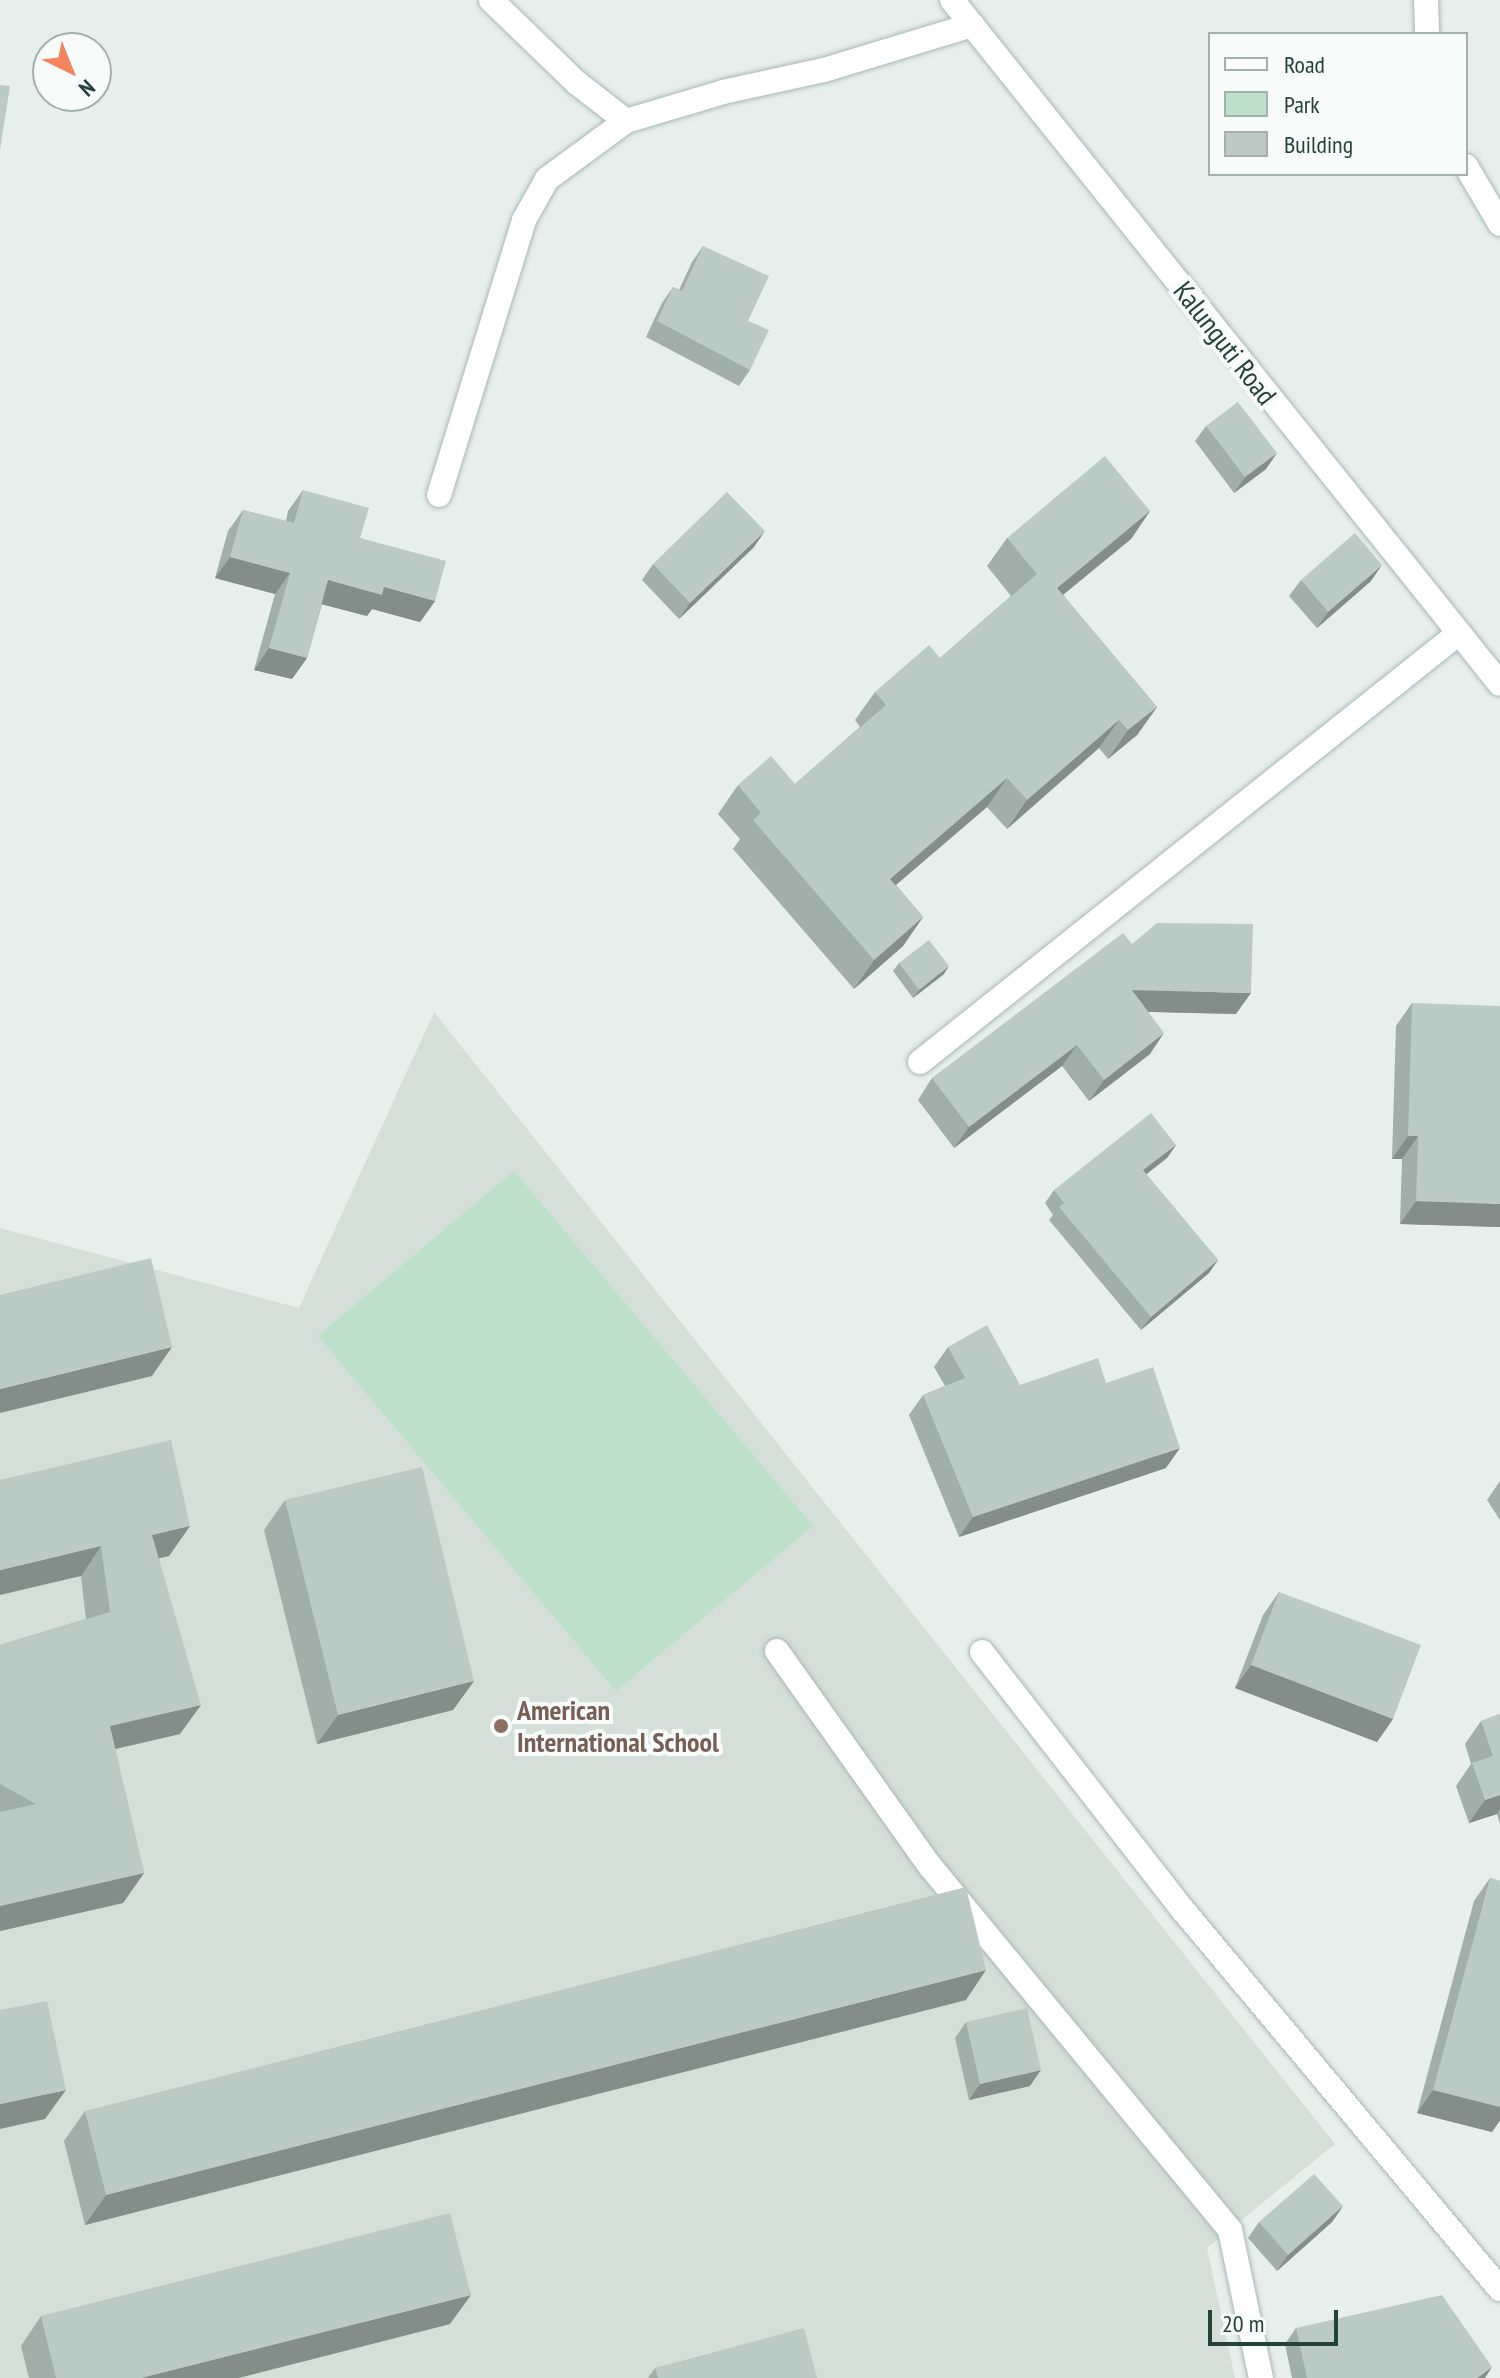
<!DOCTYPE html>
<style>
body{margin:0}
#map{position:relative;width:1500px;height:2378px;overflow:hidden;background:#e6efeb;font-family:"PT Sans Narrow",sans-serif}
div>[style]{position:absolute}
[style*='--x']{left:calc(var(--x)*1px);top:calc(var(--y)*1px);width:calc(var(--w)*1px);rotate:calc(var(--a)*1deg)}
.built>*{inset:0;background:#d4dfda}
.green>*{inset:0;background:#bfe0c8}
.roads{filter:drop-shadow(0 0 2px #a8b8b2) drop-shadow(0 0 2px #a8b8b2)}
.minor>*{height:24px;margin:-12px;padding:0 12px;transform-origin:12px;border-radius:12px;background:#fff}
.wall>*{inset:0;background:#a1aea9}
.shaded-wall>*{inset:0;background:#838d89}
.building>*{inset:0;background:#bbcac4}
.dots>*{width:22px;height:22px;translate:-50% -50%;box-sizing:border-box;border:4px solid #f7fbf9;border-radius:50%}
span{translate:-50% -50%;white-space:nowrap;text-align:center;line-height:1.15;-webkit-text-stroke:8px #f7fbf9;paint-order:stroke}
.street-label{font-size:28px;color:#24423a}
.education-label{font-size:28px;color:#785e54;font-weight:700}
.left{translate:0 -50%;text-align:left}
.legend{position:absolute;left:1208px;top:32px;width:260px;height:144px;box-sizing:border-box;background:#f7fbf9;border:2px solid #a3b1ad;margin:0;padding:10px 14px;list-style:none;font-size:24px;color:#24423a}
.legend li{display:flex;align-items:center;gap:16px;height:40px}
.legend b{width:40px;border:2px solid #a3b1ad}
.north{position:absolute;left:32px;top:32px;width:80px;height:80px;box-sizing:border-box;background:#f7fbf9;border:2px solid #a3b1ad;border-radius:50%;rotate:137deg;font-size:22px;font-weight:700;line-height:32px;text-align:center;color:#24423a}
.north::after{content:'';display:block;margin:auto;width:28px;height:36px;background:#f4845f;clip-path:polygon(50% 0,100% 100%,50% 72%,0 100%)}
.scale{position:absolute;left:1208px;top:2310px;width:130px;height:36px;box-sizing:border-box;border:4px solid #24423a;border-top:0;padding-left:10px;font-size:24px;line-height:28px;white-space:nowrap;color:#24423a;-webkit-text-stroke:6px #f7fbf9;paint-order:stroke}
</style>
<div id="map">
<div class="built">
<div style="clip-path:polygon(434px 1012px,1335px 2144px,1207px 2248px,1235px 2378px,0 2378px,0 1228px,299px 1308px)"></div>
</div>
<div class="green">
<div style="clip-path:polygon(514px 1171px,813px 1526px,616px 1691px,318px 1336px)"></div>
</div>
<div class="roads">
<div class="minor">
<div style="--x:491;--y:0;--w:120;--a:44"></div>
<div style="--x:577;--y:83;--w:62;--a:37.8"></div>
<div style="--x:952;--y:0;--w:876;--a:51.3"></div>
<div style="--x:1426;--y:0;--w:34;--a:88"></div>
<div style="--x:1466;--y:166;--w:67;--a:59.6"></div>
<div style="--x:439;--y:495;--w:288;--a:-72.8"></div>
<div style="--x:524;--y:220;--w:47;--a:-60.7"></div>
<div style="--x:547;--y:179;--w:98;--a:-36.3"></div>
<div style="--x:626;--y:121;--w:101;--a:-16.6"></div>
<div style="--x:723;--y:92;--w:103;--a:-12.3"></div>
<div style="--x:824;--y:70;--w:155;--a:-16.9"></div>
<div style="--x:920;--y:1062;--w:689;--a:-38.52"></div>
<div style="--x:777;--y:1651;--w:264;--a:54.6"></div>
<div style="--x:930;--y:1866;--w:472;--a:50.5"></div>
<div style="--x:1230;--y:2230;--w:151;--a:78.2"></div>
<div style="--x:982;--y:1652;--w:327;--a:52.1"></div>
<div style="--x:1183;--y:1910;--w:494;--a:50.1"></div>
</div>
</div>
<div class="wall">
<div style="clip-path:polygon(703px 246px,748px 321px,750px 370px,739px 386px,646px 337px,662px 303px,673px 287px,679px 290px,692px 262px)"></div>
<div style="clip-path:polygon(1206px 426px,1266px 469px,1234px 493px,1195px 441px)"></div>
<div style="clip-path:polygon(303px 490px,435px 601px,420px 622px,372px 609px,367px 616px,322px 604px,307px 658px,292px 679px,254px 670px,275px 594px,215px 578px,228px 531px,243px 510px,286px 521px,288px 511px)"></div>
<div style="clip-path:polygon(1150px 511px,1131px 539px,1063px 595px,1157px 707px,1137px 735px,1108px 759px,1099px 748px,1007px 829px,987px 807px,896px 885px,923px 917px,903px 946px,854px 989px,733px 849px,740px 839px,718px 814px,738px 785px,795px 784px,860px 727px,855px 720px,875px 692px,940px 658px,1011px 596px,987px 566px,1007px 538px)"></div>
<div style="clip-path:polygon(754px 547px,679px 619px,642px 580px,653px 564px)"></div>
<div style="clip-path:polygon(1301px 580px,1371px 581px,1317px 628px,1289px 596px)"></div>
<div style="clip-path:polygon(1132px 944px,1236px 1014px,1149px 1012px,1150px 1054px,1089px 1101px,1062px 1066px,954px 1148px,918px 1100px,932px 1078px)"></div>
<div style="clip-path:polygon(899px 963px,944px 974px,913px 998px,893px 971px)"></div>
<div style="clip-path:polygon(1412px 1003px,1500px 1227px,1400px 1224px,1402px 1159px,1392px 1159px,1396px 1026px)"></div>
<div style="clip-path:polygon(1176px 1145px,1167px 1158px,1146px 1174px,1218px 1260px,1209px 1273px,1141px 1330px,1049px 1220px,1053px 1215px,1045px 1203px,1054px 1190px)"></div>
<div style="clip-path:polygon(948px 1347px,1020px 1385px,1106px 1383px,1166px 1468px,959px 1537px,909px 1415px,923px 1395px,945px 1386px,934px 1367px)"></div>
<div style="clip-path:polygon(0 1480px,190px 1526px,169px 1556px,159px 1558px,180px 1734px,115px 1749px,144px 1873px,123px 1903px,0 1931px,0 1645px,86px 1619px,81px 1576px)"></div>
<div style="clip-path:polygon(1500px 1481px,1500px 1520px,1487px 1500px)"></div>
<div style="clip-path:polygon(285px 1500px,474px 1681px,453px 1710px,317px 1744px,264px 1530px)"></div>
<div style="clip-path:polygon(1279px 1592px,1393px 1719px,1377px 1742px,1235px 1688px,1263px 1615px)"></div>
<div style="clip-path:polygon(1500px 1714px,1500px 1824px,1497px 1814px,1469px 1823px,1456px 1786px,1471px 1764px,1465px 1744px,1481px 1721px)"></div>
<div style="clip-path:polygon(1490px 1878px,1500px 1881px,1500px 2120px,1492px 2132px,1417px 2113px,1474px 1901px)"></div>
<div style="clip-path:polygon(966px 2000px,85px 2225px,64px 2141px,85px 2111px)"></div>
<div style="clip-path:polygon(966px 2022px,1030px 2086px,969px 2100px,955px 2038px)"></div>
<div style="clip-path:polygon(1343px 2206px,1332px 2222px,1277px 2271px,1248px 2238px,1259px 2222px)"></div>
<div style="clip-path:polygon(41px 2316px,450px 2324px,238px 2378px,29px 2378px,21px 2346px)"></div>
<div style="clip-path:polygon(1296px 2328px,1485px 2378px,1292px 2378px,1285px 2344px)"></div>
<div style="clip-path:polygon(655px 2368px,817px 2378px,648px 2378px)"></div>
</div>
<div class="shaded-wall">
<div style="clip-path:polygon(1277px 453px,1266px 469px,1234px 493px,1245px 477px)"></div>
<div style="clip-path:polygon(1150px 511px,1131px 539px,1037px 616px,1057px 588px)"></div>
<div style="clip-path:polygon(765px 531px,754px 547px,679px 619px,690px 603px)"></div>
<div style="clip-path:polygon(230px 557px,290px 573px,275px 594px,215px 578px)"></div>
<div style="clip-path:polygon(1382px 565px,1371px 581px,1317px 628px,1328px 612px)"></div>
<div style="clip-path:polygon(328px 580px,384px 587px,435px 601px,420px 622px,372px 609px,367px 616px,313px 602px)"></div>
<div style="clip-path:polygon(269px 648px,307px 658px,292px 679px,254px 670px)"></div>
<div style="clip-path:polygon(1157px 707px,1137px 735px,1108px 759px,1128px 730px)"></div>
<div style="clip-path:polygon(1119px 720px,1099px 748px,1007px 829px,1027px 800px)"></div>
<div style="clip-path:polygon(1007px 778px,987px 807px,870px 907px,890px 879px)"></div>
<div style="clip-path:polygon(923px 917px,903px 946px,854px 989px,874px 960px)"></div>
<div style="clip-path:polygon(949px 966px,944px 974px,913px 998px,919px 990px)"></div>
<div style="clip-path:polygon(1132px 990px,1251px 993px,1236px 1014px,1117px 1011px)"></div>
<div style="clip-path:polygon(1164px 1033px,1150px 1054px,1089px 1101px,1104px 1080px)"></div>
<div style="clip-path:polygon(1077px 1045px,1062px 1066px,954px 1148px,969px 1127px)"></div>
<div style="clip-path:polygon(1408px 1136px,1418px 1136px,1402px 1159px,1392px 1159px)"></div>
<div style="clip-path:polygon(1176px 1145px,1167px 1158px,1134px 1184px,1143px 1170px)"></div>
<div style="clip-path:polygon(1416px 1201px,1500px 1204px,1500px 1227px,1400px 1224px)"></div>
<div style="clip-path:polygon(1218px 1260px,1209px 1273px,1141px 1330px,1151px 1317px)"></div>
<div style="clip-path:polygon(172px 1347px,152px 1376px,0 1413px,0 1389px)"></div>
<div style="clip-path:polygon(1180px 1448px,1166px 1468px,959px 1537px,973px 1517px)"></div>
<div style="clip-path:polygon(190px 1526px,169px 1556px,131px 1564px,152px 1535px)"></div>
<div style="clip-path:polygon(101px 1546px,81px 1576px,0 1595px,0 1570px)"></div>
<div style="clip-path:polygon(1251px 1665px,1393px 1719px,1377px 1742px,1235px 1688px)"></div>
<div style="clip-path:polygon(474px 1681px,453px 1710px,317px 1744px,338px 1715px)"></div>
<div style="clip-path:polygon(201px 1705px,180px 1734px,89px 1755px,110px 1726px)"></div>
<div style="clip-path:polygon(1500px 1795px,1500px 1809px,1497px 1814px,1469px 1823px,1485px 1800px)"></div>
<div style="clip-path:polygon(144px 1873px,123px 1903px,0 1931px,0 1906px)"></div>
<div style="clip-path:polygon(986px 1970px,966px 2000px,85px 2225px,106px 2195px)"></div>
<div style="clip-path:polygon(1041px 2070px,1030px 2086px,969px 2100px,980px 2084px)"></div>
<div style="clip-path:polygon(66px 2090px,45px 2119px,0 2129px,0 2104px)"></div>
<div style="clip-path:polygon(1433px 2090px,1500px 2107px,1500px 2120px,1492px 2132px,1417px 2113px)"></div>
<div style="clip-path:polygon(1343px 2206px,1332px 2222px,1277px 2271px,1288px 2255px)"></div>
<div style="clip-path:polygon(471px 2295px,450px 2324px,238px 2378px,141px 2378px)"></div>
<div style="clip-path:polygon(1492px 2367px,1485px 2378px,1477px 2378px)"></div>
</div>
<div class="building">
<div style="clip-path:polygon(0 85px,10px 86px,0 150px)"></div>
<div style="clip-path:polygon(703px 246px,769px 276px,748px 321px,769px 330px,750px 370px,657px 321px,673px 287px,682px 291px)"></div>
<div style="clip-path:polygon(1238px 402px,1277px 453px,1245px 477px,1206px 426px)"></div>
<div style="clip-path:polygon(1105px 456px,1150px 511px,1057px 588px,1157px 707px,1128px 730px,1119px 720px,1027px 800px,1007px 778px,890px 879px,923px 917px,874px 960px,753px 820px,761px 813px,738px 785px,771px 756px,795px 784px,886px 705px,875px 692px,929px 645px,940px 658px,1037px 574px,1007px 538px)"></div>
<div style="clip-path:polygon(303px 490px,369px 508px,360px 538px,446px 561px,435px 601px,384px 587px,382px 595px,328px 580px,307px 658px,269px 648px,290px 573px,230px 557px,243px 510px,294px 523px)"></div>
<div style="clip-path:polygon(727px 492px,765px 531px,690px 603px,653px 564px)"></div>
<div style="clip-path:polygon(1355px 533px,1382px 565px,1328px 612px,1301px 580px)"></div>
<div style="clip-path:polygon(1157px 923px,1253px 924px,1251px 993px,1132px 990px,1164px 1033px,1104px 1080px,1077px 1045px,969px 1127px,932px 1078px,1123px 933px,1132px 944px)"></div>
<div style="clip-path:polygon(929px 940px,949px 966px,919px 990px,899px 963px)"></div>
<div style="clip-path:polygon(1412px 1003px,1500px 1006px,1500px 1204px,1416px 1201px,1418px 1136px,1408px 1136px)"></div>
<div style="clip-path:polygon(1151px 1113px,1176px 1145px,1143px 1170px,1218px 1260px,1151px 1317px,1059px 1207px,1064px 1203px,1054px 1190px)"></div>
<div style="clip-path:polygon(151px 1258px,172px 1347px,0 1389px,0 1295px)"></div>
<div style="clip-path:polygon(987px 1325px,1020px 1385px,1098px 1358px,1106px 1383px,1153px 1367px,1180px 1448px,973px 1517px,923px 1395px,965px 1378px,948px 1347px)"></div>
<div style="clip-path:polygon(171px 1440px,190px 1526px,152px 1535px,201px 1705px,110px 1726px,144px 1873px,0 1906px,0 1812px,36px 1804px,0 1784px,0 1645px,110px 1612px,101px 1546px,0 1570px,0 1480px)"></div>
<div style="clip-path:polygon(422px 1467px,474px 1681px,338px 1715px,285px 1500px)"></div>
<div style="clip-path:polygon(1279px 1592px,1421px 1645px,1393px 1719px,1251px 1665px)"></div>
<div style="clip-path:polygon(1500px 1714px,1500px 1795px,1485px 1800px,1472px 1763px,1493px 1756px,1481px 1721px)"></div>
<div style="clip-path:polygon(1490px 1878px,1500px 1881px,1500px 2107px,1433px 2090px)"></div>
<div style="clip-path:polygon(966px 1887px,986px 1970px,106px 2195px,85px 2111px)"></div>
<div style="clip-path:polygon(47px 2001px,66px 2090px,0 2104px,0 2010px)"></div>
<div style="clip-path:polygon(1027px 2008px,1041px 2070px,980px 2084px,966px 2022px)"></div>
<div style="clip-path:polygon(1314px 2174px,1343px 2206px,1288px 2255px,1259px 2222px)"></div>
<div style="clip-path:polygon(450px 2213px,471px 2295px,141px 2378px,56px 2378px,41px 2316px)"></div>
<div style="clip-path:polygon(1442px 2295px,1492px 2367px,1477px 2378px,1307px 2378px,1296px 2328px)"></div>
<div style="clip-path:polygon(804px 2328px,817px 2378px,658px 2378px,655px 2368px)"></div>
</div>
<div class="dots">
<div style="left:501px;top:1726px;background:#8d6e63"></div>
</div>
<div class="street-label">
<span style="left:1225px;top:343px;rotate:52deg">Kalunguti Road</span>
</div>
<div class="education-label">
<span class="left" style="left:517px;top:1726px">American<br>International School</span>
</div>
<ul class="legend">
<li><b style="height:10px;background:#fff"></b>Road</li>
<li><b style="height:22px;background:#bfe0c8"></b>Park</li>
<li><b style="height:22px;background:#bbcac4"></b>Building</li>
</ul>
<div class="north">N</div>
<div class="scale">20 m</div>
</div>
